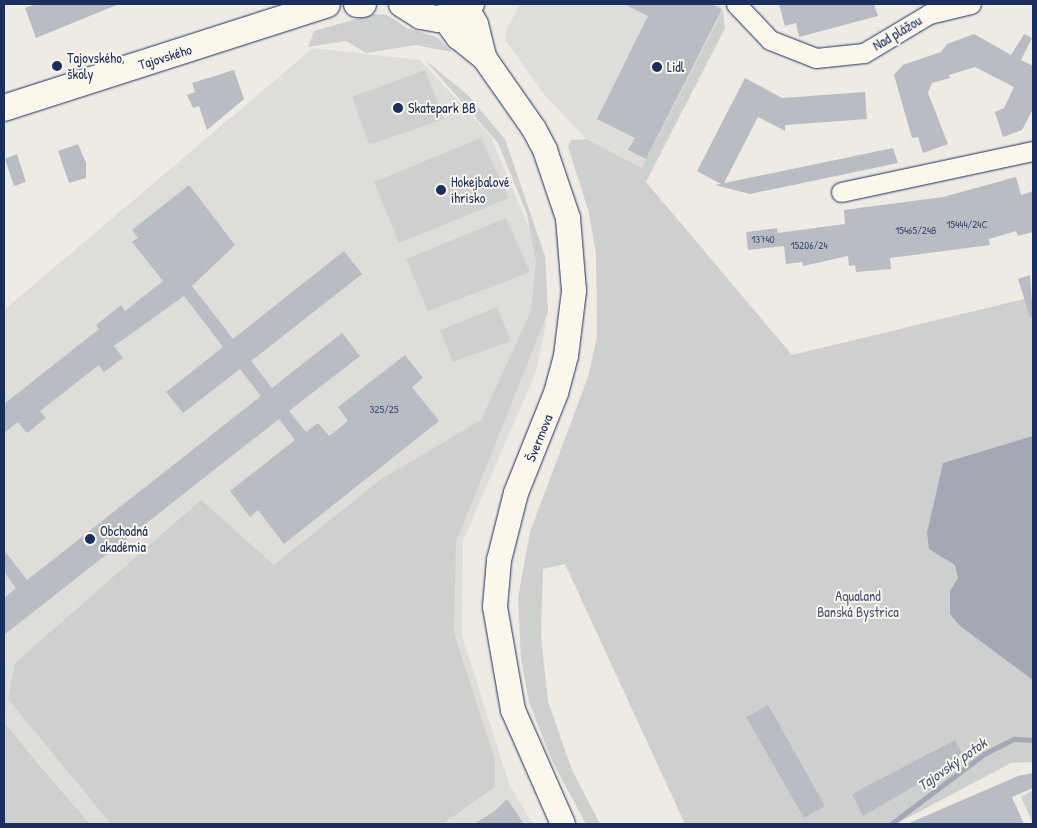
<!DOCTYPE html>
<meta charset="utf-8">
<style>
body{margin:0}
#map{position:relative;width:1037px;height:828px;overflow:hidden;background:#eeebe4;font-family:"Patrick Hand",sans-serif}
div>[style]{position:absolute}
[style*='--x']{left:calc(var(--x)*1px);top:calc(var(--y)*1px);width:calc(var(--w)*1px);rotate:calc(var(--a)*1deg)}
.built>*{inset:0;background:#deddda}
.green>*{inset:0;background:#cecfcf}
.water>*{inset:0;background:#a3a8b4}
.stream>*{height:5px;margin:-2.5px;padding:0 2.5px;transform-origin:2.5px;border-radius:2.5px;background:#a3a8b4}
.building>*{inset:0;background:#b9bcc3}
.roads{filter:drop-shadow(0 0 1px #1b2f5e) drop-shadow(0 0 1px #1b2f5e)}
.minor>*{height:19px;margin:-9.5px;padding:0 9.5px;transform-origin:9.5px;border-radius:9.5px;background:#fbf7ec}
.tertiary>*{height:24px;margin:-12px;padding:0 12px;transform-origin:12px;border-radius:12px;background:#fbf7ec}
.secondary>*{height:26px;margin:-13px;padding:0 13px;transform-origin:13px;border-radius:13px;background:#fbf7ec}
.dots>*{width:14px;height:14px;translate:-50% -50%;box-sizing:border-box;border:2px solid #fbf7ec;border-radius:50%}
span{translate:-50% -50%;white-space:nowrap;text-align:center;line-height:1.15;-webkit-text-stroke:4px #fbf7ec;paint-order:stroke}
.number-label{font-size:11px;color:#425277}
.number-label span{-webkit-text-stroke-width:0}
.street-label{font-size:14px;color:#1b2f5e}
.poi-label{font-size:14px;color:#1b2f5e}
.left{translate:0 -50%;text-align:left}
.park-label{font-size:14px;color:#48577a}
.water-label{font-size:15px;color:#445378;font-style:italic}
.frame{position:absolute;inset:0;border:5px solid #1b2f5e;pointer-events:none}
</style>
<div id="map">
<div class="built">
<div style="clip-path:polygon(520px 4px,720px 4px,723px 10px,642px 169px,586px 139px,543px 93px,506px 41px,505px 32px)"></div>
<div style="clip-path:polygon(313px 48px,420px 60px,490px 135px,543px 261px,546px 326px,535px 374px,463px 541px,462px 635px,509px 784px,533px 824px,90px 824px,4px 722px,4px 310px)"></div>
</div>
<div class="green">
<div style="clip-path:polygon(723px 10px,725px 28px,646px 182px,792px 355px,1033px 297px,1033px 762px,1011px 763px,896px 824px,685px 824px,565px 564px,543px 569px,541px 637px,548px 701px,572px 770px,600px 824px,586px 824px,552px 761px,529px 702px,521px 658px,518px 598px,530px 532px,588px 377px,597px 337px,596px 254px,589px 213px,568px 146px,571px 140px,586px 139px,642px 168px)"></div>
<div style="clip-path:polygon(374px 14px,387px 15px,407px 28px,437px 37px,452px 52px,415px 45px,366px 53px,346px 41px,308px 47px,314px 31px)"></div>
<div style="clip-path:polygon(425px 60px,468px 95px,505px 139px,545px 256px,548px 312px,456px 542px,454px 633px,495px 760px,495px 787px,442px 824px,111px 824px,8px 699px,15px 663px,201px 500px,274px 565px,380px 480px,481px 420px,531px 311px,536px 262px,527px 214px,498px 143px)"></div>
<div style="clip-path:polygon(425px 70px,444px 119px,369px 145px,352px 97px)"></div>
<div style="clip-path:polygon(481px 138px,509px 198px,399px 243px,374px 182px)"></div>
<div style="clip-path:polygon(506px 218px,530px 272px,428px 311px,406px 259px)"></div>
<div style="clip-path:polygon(497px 307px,511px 341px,453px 362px,440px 330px)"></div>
<div style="clip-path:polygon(4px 722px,47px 774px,90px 824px,4px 824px)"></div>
<div style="clip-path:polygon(1033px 790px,1033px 824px,1021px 797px)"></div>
</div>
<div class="water">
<div style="clip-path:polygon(1033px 436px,1033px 680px,960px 626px,950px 614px,950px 591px,958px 578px,955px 565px,929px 549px,927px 533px,943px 463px)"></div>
</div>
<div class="stream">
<div style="--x:891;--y:824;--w:116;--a:-37"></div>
<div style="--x:984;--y:754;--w:34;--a:-27"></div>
<div style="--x:1014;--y:739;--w:19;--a:3"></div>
</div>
<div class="building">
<div style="clip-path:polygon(36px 4px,119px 4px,36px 38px,25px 8px)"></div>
<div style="clip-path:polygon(624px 4px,711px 4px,722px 9px,646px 159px,628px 150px,635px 138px,597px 119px,648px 16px)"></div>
<div style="clip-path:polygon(779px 4px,874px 4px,878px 16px,799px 37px,796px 23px,785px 26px)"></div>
<div style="clip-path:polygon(974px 34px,1011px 55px,1024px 34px,1032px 38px,1021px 60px,1033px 66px,1033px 109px,1022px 130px,1003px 137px,995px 112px,1004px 108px,1014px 87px,975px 67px,949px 75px,950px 78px,932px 83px,928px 93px,948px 144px,923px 153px,918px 137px,912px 138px,894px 75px,903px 65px,941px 52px,947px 44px)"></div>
<div style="clip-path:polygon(234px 70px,244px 99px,207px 130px,199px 106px,193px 108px,187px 95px,195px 92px,192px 83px)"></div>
<div style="clip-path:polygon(745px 78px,782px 98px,865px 92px,867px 119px,785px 125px,785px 131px,758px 117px,724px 183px,893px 148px,898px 163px,750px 194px,715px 185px,721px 184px,697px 171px)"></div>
<div style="clip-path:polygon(78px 144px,86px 163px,86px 178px,69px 183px,58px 151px)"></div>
<div style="clip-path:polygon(17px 154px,26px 182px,14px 186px,5px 159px)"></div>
<div style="clip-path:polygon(1016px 177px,1021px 195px,1033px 191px,1033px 232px,1018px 236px,1016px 231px,989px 239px,990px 245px,890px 258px,891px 269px,856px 272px,855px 265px,849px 266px,848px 256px,803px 266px,802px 262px,786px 264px,784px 246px,748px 250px,746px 232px,777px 228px,778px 233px,845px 224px,844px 210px,943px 197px)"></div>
<div style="clip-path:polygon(189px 185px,235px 245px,192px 286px,233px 339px,344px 251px,362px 274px,251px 361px,272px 388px,342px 333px,360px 356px,289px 411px,306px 432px,318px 423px,329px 436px,348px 421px,338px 407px,405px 355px,423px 378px,412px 387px,439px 421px,284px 544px,258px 510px,250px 517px,230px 491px,295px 440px,279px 419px,4px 635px,4px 598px,16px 588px,4px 572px,4px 550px,27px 580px,261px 396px,240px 369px,183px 413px,166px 392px,223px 347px,184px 296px,114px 346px,123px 358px,104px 372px,99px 365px,40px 411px,46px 418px,27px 433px,18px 422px,4px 433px,4px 404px,99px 329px,96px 325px,121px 305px,125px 311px,163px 281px,132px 242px,138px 238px,132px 230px)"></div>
<div style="clip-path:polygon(1030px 275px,1033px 317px,1030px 317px,1018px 279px)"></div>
<div style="clip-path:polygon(768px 705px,825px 806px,804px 818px,746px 717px)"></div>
<div style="clip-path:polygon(955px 740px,964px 757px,863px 816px,852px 794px)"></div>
<div style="clip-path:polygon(1033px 773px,1033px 788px,1012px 797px,1024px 824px,907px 824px,1018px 776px)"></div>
<div style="clip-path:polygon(507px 799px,524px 824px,474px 824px,495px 811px)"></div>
</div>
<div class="roads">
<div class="minor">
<div style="--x:736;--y:4;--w:50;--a:46.6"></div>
<div style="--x:770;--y:40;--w:49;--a:21.4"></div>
<div style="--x:816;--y:58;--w:48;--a:-5.9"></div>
<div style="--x:864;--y:53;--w:76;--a:-31"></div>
<div style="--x:929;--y:14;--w:43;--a:-13.4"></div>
<div style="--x:841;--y:192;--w:196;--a:-12.1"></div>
</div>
<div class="tertiary">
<div style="--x:467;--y:8;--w:18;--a:61"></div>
<div style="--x:476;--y:24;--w:36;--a:76"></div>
<div style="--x:444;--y:18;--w:24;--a:54"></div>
<div style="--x:458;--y:37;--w:35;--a:39"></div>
<div style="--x:485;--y:59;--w:85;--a:55"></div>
<div style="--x:534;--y:129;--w:24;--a:62"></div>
<div style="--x:545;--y:150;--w:72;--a:71.3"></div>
<div style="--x:568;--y:218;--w:73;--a:85.3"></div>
<div style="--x:574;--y:291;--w:65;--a:97"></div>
<div style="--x:566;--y:356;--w:38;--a:105"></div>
<div style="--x:556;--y:393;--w:108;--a:111.8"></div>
<div style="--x:516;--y:493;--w:69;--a:104.2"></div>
<div style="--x:499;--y:560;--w:47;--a:94.9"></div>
<div style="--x:495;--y:607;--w:105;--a:80.1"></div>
<div style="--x:513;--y:710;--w:124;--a:66.3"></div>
</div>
<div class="secondary">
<div style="--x:357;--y:4;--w:6;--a:0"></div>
<div style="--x:402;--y:4;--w:22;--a:32"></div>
<div style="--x:421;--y:16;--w:17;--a:10"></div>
<div style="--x:438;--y:19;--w:22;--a:-16"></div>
<div style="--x:459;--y:13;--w:15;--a:-37"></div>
<div style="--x:4;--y:108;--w:339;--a:-17.8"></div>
</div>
</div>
<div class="dots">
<div style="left:57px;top:66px;background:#1b2f5e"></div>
<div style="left:657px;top:67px;background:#1b2f5e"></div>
<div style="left:398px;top:108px;background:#1b2f5e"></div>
<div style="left:441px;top:190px;background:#1b2f5e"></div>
<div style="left:90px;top:539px;background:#1b2f5e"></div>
</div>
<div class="number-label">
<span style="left:967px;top:224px">15444/24C</span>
<span style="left:916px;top:230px">15465/24B</span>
<span style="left:763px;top:239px">13740</span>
<span style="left:809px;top:245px">15206/24</span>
<span style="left:384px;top:409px">325/25</span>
</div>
<div class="street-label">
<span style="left:897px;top:33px;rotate:-31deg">Nad plážou</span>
<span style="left:165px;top:57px;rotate:-17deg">Tajovského</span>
<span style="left:539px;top:438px;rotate:-68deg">Švermova</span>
</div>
<div class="poi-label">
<span class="left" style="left:67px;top:66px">Tajovského,<br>školy</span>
<span class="left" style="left:667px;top:67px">Lidl</span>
<span class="left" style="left:408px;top:108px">Skatepark BB</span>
<span class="left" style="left:451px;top:190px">Hokejbalové<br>ihrisko</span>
<span class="left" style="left:100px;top:539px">Obchodná<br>akadémia</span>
</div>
<div class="park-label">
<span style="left:858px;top:604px">Aqualand<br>Banská Bystrica</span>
</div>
<div class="water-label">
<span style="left:952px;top:764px;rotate:-35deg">Tajovský potok</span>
</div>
<div class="frame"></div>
</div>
